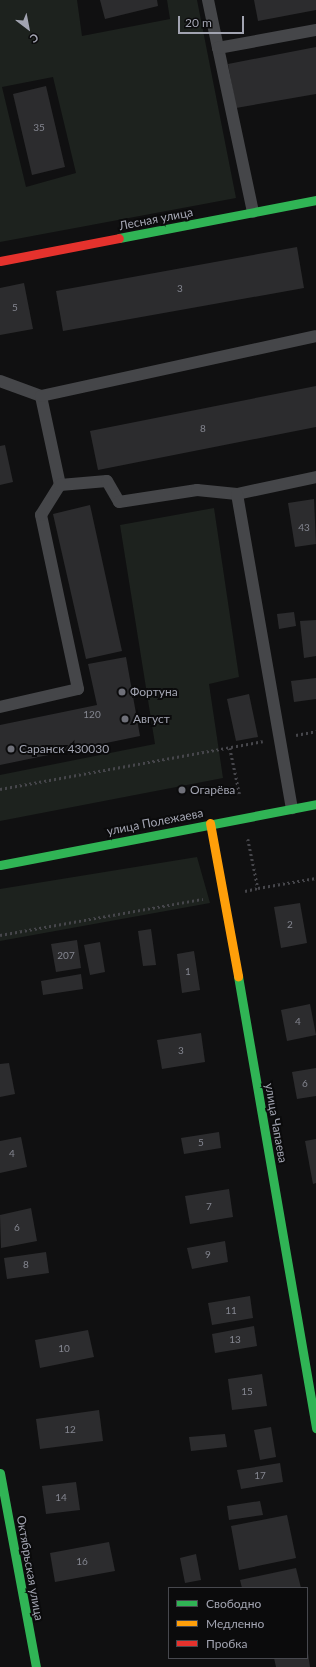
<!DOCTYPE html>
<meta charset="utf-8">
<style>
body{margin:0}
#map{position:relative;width:316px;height:1667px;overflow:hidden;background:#101011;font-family:Lato,sans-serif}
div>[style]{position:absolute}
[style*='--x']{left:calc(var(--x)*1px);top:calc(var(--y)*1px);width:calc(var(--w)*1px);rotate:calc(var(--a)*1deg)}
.green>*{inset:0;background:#1d221e}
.building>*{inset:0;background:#2c2c2e}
.path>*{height:2.5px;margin-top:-1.25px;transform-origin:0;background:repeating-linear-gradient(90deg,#46464b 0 2px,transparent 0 5px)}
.lane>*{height:12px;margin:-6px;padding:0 6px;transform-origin:6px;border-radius:6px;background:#454649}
.fast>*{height:9px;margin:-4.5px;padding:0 4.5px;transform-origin:4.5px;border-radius:4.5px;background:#30b455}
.slow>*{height:9px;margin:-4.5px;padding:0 4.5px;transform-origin:4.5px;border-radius:4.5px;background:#ff9f0a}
.jam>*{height:9px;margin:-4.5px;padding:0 4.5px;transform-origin:4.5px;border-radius:4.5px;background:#e5322d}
.dots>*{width:11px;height:11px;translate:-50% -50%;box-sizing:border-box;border:2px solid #0b0b0c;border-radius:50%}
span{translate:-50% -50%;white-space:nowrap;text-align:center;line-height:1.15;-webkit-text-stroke:4px #0b0b0c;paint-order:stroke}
.number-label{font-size:10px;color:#848690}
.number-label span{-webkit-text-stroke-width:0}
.street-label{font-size:12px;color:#a2a4b1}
.poi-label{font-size:12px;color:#a2a4b1}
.left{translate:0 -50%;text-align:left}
.legend{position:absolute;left:168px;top:1587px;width:140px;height:72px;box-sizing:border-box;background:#0b0b0c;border:1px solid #47484e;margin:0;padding:5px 7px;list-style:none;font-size:12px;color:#a2a4b1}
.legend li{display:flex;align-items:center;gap:8px;height:20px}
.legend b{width:20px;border:1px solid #47484e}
.north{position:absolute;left:8px;top:8px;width:40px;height:40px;-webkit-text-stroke:3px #0b0b0c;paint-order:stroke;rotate:148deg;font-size:11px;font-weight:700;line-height:16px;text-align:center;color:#a2a4b1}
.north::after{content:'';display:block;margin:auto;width:14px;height:18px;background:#a2a4b1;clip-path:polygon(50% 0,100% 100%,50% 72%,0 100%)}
.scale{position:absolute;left:178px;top:16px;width:66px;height:18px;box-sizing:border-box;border:2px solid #a2a4b1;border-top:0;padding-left:5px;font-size:12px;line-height:14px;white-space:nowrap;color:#a2a4b1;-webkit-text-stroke:3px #0b0b0c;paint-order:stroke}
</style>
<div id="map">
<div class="green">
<div style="clip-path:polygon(evenodd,0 0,77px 0,82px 36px,170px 19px,167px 0,197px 0,236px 198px,0 242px,0 0,53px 77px,76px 173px,26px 187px,2px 87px,53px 77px)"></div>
<div style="clip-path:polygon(214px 508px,239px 677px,209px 684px,223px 778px,0 821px,0 775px,155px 744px,120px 525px)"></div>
<div style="clip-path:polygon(197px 857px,210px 903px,0 941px,0 889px)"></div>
</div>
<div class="building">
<div style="clip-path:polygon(100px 0,157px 0,158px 6px,105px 19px)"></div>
<div style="clip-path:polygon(254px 0,316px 0,316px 10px,258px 21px)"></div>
<div style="clip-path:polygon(316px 47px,316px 94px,236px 108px,228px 64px)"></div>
<div style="clip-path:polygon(46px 86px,65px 167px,32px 175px,13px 94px)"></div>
<div style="clip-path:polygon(297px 247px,304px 288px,63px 331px,56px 291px)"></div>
<div style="clip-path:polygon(24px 283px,33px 329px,0 335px,0 288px)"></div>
<div style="clip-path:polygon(316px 386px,316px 427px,98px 470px,90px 431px)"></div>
<div style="clip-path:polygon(5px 445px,13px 482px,0 485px,0 446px)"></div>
<div style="clip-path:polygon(314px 499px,316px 544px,295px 547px,288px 503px)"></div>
<div style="clip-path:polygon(90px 505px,122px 651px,86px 659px,53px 514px)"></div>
<div style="clip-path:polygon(294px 612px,296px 626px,279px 629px,277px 614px)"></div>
<div style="clip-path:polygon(316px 620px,316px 656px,304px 658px,300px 621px)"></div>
<div style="clip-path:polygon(126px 657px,140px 736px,0 765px,0 725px,97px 705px,88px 664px)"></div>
<div style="clip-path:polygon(316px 678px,316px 699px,294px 702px,291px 681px)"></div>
<div style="clip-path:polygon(249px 694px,258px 737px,236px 741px,227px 699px)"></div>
<div style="clip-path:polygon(300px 903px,307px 943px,281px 948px,274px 907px)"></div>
<div style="clip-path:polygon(151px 929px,156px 965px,143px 966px,138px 931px)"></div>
<div style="clip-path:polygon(77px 940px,81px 968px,56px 972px,51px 944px)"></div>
<div style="clip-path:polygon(100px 942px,105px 972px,90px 975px,84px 945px)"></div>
<div style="clip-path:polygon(194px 951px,200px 990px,182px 993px,177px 954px)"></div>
<div style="clip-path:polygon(81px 974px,83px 989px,43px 995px,41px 981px)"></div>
<div style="clip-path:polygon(310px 1004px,316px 1035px,287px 1041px,281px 1010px)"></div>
<div style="clip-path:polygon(201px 1033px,205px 1062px,162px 1069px,157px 1040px)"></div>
<div style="clip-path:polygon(9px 1063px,15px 1094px,0 1097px,0 1064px)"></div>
<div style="clip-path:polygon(316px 1068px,316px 1096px,297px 1099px,292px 1072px)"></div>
<div style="clip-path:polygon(219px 1132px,221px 1148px,184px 1154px,181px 1138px)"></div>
<div style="clip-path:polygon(21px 1137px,27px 1167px,0 1173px,0 1141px)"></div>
<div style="clip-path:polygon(316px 1139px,316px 1183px,313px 1184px,305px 1141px)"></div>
<div style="clip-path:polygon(229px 1189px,233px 1217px,190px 1224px,185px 1196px)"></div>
<div style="clip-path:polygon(31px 1208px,37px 1241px,1px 1248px,0 1215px)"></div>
<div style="clip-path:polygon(225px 1241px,228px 1262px,192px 1269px,187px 1248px)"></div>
<div style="clip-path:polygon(46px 1252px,49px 1273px,7px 1279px,4px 1258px)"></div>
<div style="clip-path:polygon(250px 1296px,253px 1318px,212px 1325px,208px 1303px)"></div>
<div style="clip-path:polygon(254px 1326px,257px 1346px,215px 1353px,212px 1334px)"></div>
<div style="clip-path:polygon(88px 1330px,94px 1357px,40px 1368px,35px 1340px)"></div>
<div style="clip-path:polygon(262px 1374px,267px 1406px,232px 1410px,228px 1379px)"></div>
<div style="clip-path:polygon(99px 1410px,103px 1441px,40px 1449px,36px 1419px)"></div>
<div style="clip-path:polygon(271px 1427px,276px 1457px,260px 1460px,254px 1430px)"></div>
<div style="clip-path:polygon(225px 1434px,227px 1447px,191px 1451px,189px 1437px)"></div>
<div style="clip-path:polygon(280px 1463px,283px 1482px,241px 1489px,237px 1470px)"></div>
<div style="clip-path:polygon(76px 1482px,80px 1510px,46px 1514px,42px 1486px)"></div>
<div style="clip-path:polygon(260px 1501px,263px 1515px,229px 1520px,227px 1506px)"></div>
<div style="clip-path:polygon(287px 1515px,296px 1558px,239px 1570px,231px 1526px)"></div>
<div style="clip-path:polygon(109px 1542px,115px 1571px,55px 1582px,50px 1553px)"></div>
<div style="clip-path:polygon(196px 1554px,201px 1580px,185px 1583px,180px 1558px)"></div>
<div style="clip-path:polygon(296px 1568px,301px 1588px,242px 1588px,240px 1580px)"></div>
<div style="clip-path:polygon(308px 1653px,310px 1667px,276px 1667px,274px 1658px,307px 1658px)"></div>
</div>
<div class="path">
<div style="--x:296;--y:735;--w:20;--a:-11"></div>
<div style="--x:230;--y:748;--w:49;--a:78.2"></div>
<div style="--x:0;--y:789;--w:267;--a:-10.3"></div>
<div style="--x:248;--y:839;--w:50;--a:78.5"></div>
<div style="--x:258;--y:888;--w:59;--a:-9.8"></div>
<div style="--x:245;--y:891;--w:13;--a:-13"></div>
<div style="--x:0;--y:935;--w:206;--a:-10.1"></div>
</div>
<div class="lane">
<div style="--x:208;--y:0;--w:49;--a:78.2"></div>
<div style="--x:253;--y:212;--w:168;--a:-102"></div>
<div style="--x:218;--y:48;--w:100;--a:-10.4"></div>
<div style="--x:0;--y:381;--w:44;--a:20.1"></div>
<div style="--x:60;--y:485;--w:91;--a:-102.1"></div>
<div style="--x:41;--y:396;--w:281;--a:-12.3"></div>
<div style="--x:237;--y:494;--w:81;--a:-12.1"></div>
<div style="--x:0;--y:707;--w:80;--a:-13"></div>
<div style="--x:78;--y:689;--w:178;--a:-102"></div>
<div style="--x:41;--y:515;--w:36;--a:-58"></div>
<div style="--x:60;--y:485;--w:47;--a:-4.9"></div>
<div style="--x:107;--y:481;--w:24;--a:60"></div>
<div style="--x:119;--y:502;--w:79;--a:-8.7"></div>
<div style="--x:197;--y:490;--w:40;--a:5.7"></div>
<div style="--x:237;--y:494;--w:319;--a:80.1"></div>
</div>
<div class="fast">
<div style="--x:119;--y:238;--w:201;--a:-10.9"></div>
<div style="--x:0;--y:865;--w:322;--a:-10.9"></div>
<div style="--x:238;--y:976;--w:459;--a:80.2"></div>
<div style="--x:0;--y:1473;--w:197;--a:79.5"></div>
</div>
<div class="slow">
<div style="--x:210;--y:823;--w:156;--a:79.6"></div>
</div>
<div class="jam">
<div style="--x:0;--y:261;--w:121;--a:-10.9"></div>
</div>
<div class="dots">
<div style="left:122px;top:692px;background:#6f7079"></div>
<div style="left:125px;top:719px;background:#6f7079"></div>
<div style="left:11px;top:749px;background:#6f7079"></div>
<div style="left:182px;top:790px;background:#6f7079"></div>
</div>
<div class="number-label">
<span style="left:39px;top:128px">35</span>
<span style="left:180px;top:289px">3</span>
<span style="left:15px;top:308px">5</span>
<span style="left:203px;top:429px">8</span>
<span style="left:304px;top:528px">43</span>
<span style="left:92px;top:715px">120</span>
<span style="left:290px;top:925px">2</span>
<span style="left:66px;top:956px">207</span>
<span style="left:188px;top:972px">1</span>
<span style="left:298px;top:1022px">4</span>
<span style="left:181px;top:1051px">3</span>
<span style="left:305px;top:1084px">6</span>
<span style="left:201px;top:1143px">5</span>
<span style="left:12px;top:1154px">4</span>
<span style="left:209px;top:1207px">7</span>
<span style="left:17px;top:1228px">6</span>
<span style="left:208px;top:1255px">9</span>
<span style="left:26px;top:1265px">8</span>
<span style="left:231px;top:1311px">11</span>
<span style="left:235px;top:1340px">13</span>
<span style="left:64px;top:1349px">10</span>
<span style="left:247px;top:1392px">15</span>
<span style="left:70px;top:1430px">12</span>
<span style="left:260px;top:1476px">17</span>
<span style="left:61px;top:1498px">14</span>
<span style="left:82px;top:1562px">16</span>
</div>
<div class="street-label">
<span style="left:156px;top:219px;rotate:-11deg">Лесная улица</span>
<span style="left:155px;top:822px;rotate:-11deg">улица Полежаева</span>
<span style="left:276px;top:1123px;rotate:80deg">улица Чапаева</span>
<span style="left:30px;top:1568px;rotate:80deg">Октябрьская улица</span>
</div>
<div class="poi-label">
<span class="left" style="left:130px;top:692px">Фортуна</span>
<span class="left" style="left:133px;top:719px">Август</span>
<span class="left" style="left:19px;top:749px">Саранск 430030</span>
<span class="left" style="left:190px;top:790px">Огарёва</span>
</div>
<ul class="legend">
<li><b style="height:5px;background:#30b455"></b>Свободно</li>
<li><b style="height:5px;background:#ff9f0a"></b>Медленно</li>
<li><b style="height:5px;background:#e5322d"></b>Пробка</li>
</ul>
<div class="north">С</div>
<div class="scale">20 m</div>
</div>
